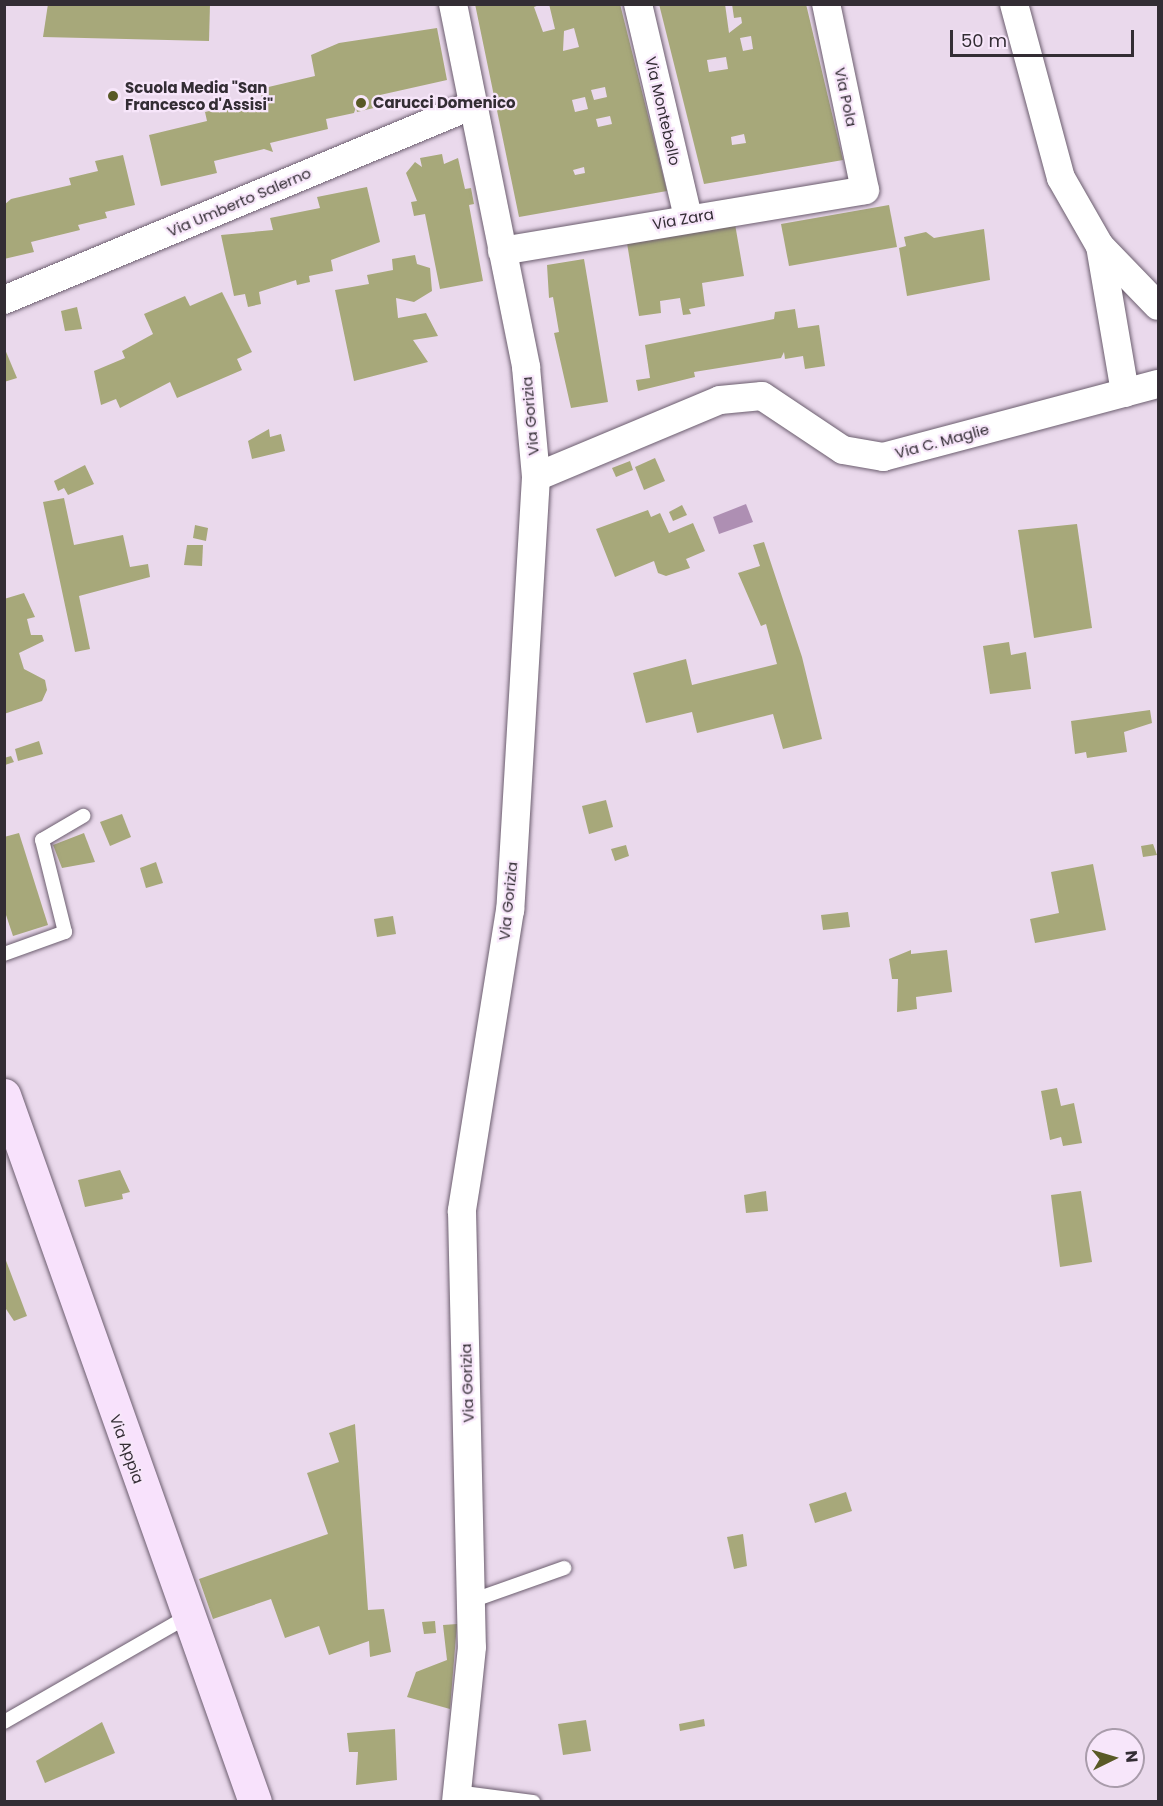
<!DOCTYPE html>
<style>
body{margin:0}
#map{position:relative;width:1163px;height:1806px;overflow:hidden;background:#ead9ec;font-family:Poppins,sans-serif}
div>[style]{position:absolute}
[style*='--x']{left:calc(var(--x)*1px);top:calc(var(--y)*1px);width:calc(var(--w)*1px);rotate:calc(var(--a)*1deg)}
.water>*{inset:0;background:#ae8fb3}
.building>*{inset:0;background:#a7a87a}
.roads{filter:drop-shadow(0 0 2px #6c5e6f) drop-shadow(0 0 2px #6c5e6f)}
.lane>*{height:14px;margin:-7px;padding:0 7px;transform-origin:7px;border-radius:7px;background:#fff}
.street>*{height:28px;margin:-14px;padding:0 14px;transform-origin:14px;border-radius:14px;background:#fff}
.secondary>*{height:33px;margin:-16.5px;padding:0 16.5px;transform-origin:16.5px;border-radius:16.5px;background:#f8e2fc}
.dots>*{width:16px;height:16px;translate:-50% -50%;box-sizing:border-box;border:3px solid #f7e6fa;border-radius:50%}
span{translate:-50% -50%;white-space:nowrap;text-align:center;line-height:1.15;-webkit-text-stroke:4.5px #f7e6fa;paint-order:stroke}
.poi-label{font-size:15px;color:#332d34;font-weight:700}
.left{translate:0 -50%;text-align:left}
.street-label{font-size:15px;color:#332d34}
.frame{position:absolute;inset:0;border:6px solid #332d34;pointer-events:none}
.north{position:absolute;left:1085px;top:1728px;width:60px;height:60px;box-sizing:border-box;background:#f7e6fa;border:2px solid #a99cab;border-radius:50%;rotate:85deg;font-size:16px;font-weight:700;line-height:24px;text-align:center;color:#332d34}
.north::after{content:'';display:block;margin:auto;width:21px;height:27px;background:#595926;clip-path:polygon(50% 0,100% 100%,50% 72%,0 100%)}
.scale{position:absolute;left:950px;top:30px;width:184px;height:27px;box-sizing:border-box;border:3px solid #332d34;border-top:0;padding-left:8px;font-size:18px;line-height:21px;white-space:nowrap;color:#332d34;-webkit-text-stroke:4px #f7e6fa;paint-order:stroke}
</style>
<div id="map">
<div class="water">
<div style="clip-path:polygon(746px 504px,753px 522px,719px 534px,713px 517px)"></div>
</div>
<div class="building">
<div style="clip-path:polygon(48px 4px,210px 4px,209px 41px,43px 37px)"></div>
<div style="clip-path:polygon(evenodd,475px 4px,542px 4px,534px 7px,543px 32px,555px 29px,549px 4px,620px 4px,667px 191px,519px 217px,475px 4px,574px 28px,579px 47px,563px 51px,564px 31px,574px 28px,475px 4px,605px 87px,607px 97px,594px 100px,591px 90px,605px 87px,475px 4px,585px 97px,588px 109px,575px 112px,572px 100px,585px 97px,475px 4px,610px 116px,612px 124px,598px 127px,596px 119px,610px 116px,475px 4px,584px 167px,585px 173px,575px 175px,573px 170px,584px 167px)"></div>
<div style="clip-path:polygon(evenodd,659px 4px,725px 4px,729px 33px,742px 23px,741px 17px,734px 18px,732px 4px,806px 4px,843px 160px,704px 184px,659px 4px,751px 36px,753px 49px,743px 51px,740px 38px,751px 36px,659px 4px,726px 57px,728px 69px,709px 72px,707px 60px,726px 57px,659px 4px,744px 134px,746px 143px,732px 145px,731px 137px,744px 134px)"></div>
<div style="clip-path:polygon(437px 28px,447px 80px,380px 95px,382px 106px,357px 112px,356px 107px,354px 113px,326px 119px,328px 129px,270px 143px,273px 152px,264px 149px,214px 161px,217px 173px,161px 186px,149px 135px,207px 121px,205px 112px,262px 99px,260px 89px,315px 76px,311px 55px,339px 43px)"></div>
<div style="clip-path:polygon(442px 154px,444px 164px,458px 158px,465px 189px,471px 188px,474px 204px,469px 205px,483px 281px,440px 289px,425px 214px,414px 216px,411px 202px,417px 201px,406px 173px,415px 162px,422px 167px,420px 158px)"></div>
<div style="clip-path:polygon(123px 155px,135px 205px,105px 212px,107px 218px,78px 225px,80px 230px,31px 242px,34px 252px,4px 259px,4px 205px,11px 199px,71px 185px,69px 178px,98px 171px,95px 161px)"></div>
<div style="clip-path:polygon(367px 187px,380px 242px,331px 260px,333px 271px,309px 276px,310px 282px,297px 285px,296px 280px,259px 292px,261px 304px,248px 307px,245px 294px,234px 296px,221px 235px,273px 230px,270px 218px,320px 208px,317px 197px)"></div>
<div style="clip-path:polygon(889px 205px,897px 247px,789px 266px,781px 224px)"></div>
<div style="clip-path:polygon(735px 224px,744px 276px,702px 283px,705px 306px,689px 309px,691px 314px,683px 315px,680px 298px,660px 301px,661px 313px,639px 316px,627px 243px)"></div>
<div style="clip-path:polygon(984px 229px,990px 280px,907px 296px,899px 248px,906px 246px,904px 237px,926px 232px,934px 238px)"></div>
<div style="clip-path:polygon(415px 255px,417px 264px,430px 268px,432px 291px,414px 302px,396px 298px,398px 318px,426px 313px,438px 336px,413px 340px,428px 362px,354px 381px,335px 290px,369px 284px,367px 275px,393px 270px,392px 259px)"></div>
<div style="clip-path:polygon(584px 259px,608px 402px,571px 408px,554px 333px,559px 332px,553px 297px,549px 298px,547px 265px)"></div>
<div style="clip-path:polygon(222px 292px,252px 352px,237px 359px,242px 370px,177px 398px,170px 382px,120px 408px,116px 399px,101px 405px,94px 371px,125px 358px,122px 351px,153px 334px,144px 314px,185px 296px,190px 306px)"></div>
<div style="clip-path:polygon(77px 307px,82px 329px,65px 331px,61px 311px)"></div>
<div style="clip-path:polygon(795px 309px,798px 328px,819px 325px,825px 366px,805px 369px,803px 356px,785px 359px,784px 352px,781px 358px,694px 372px,695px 377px,638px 391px,636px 380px,650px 378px,645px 345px,774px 319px,775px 312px)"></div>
<div style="clip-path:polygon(4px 347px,17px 378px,4px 382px)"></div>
<div style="clip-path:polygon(269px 429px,270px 437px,281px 434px,285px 451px,252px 459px,248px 441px)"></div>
<div style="clip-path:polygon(655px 458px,665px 481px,644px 490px,635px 467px)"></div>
<div style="clip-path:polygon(630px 461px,633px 470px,616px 477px,612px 468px)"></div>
<div style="clip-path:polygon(85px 465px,94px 484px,68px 495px,64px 488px,58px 491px,54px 481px)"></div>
<div style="clip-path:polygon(64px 498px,74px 545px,123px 535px,130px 567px,148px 564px,150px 577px,79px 596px,90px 649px,75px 652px,43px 502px)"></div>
<div style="clip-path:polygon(682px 505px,687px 515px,673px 521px,669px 512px)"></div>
<div style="clip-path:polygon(648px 510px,651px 517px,660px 513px,669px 533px,693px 523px,705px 551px,686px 559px,690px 568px,666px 576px,658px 573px,654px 561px,615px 577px,596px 529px)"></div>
<div style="clip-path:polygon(1077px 524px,1092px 628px,1034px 638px,1018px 530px)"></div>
<div style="clip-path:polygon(195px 525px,208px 528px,206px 541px,193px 538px)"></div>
<div style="clip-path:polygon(764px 542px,802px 657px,822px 739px,783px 749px,773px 714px,697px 733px,692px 712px,646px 723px,633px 673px,686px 659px,692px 685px,777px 664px,766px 624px,761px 626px,738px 573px,760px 566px,753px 545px)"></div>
<div style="clip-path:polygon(187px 545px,203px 545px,202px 566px,184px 565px)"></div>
<div style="clip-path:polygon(24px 593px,35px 617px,27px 619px,31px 635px,42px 635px,44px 641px,19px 653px,24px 669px,45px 680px,47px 690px,42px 701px,4px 714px,4px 599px)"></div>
<div style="clip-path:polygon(1009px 642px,1011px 655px,1026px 652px,1031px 689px,990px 694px,983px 646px)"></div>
<div style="clip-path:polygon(1150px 710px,1152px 723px,1124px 732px,1127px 752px,1087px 758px,1086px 752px,1075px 754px,1071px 721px)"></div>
<div style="clip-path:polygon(39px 741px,43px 754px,18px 761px,15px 749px)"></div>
<div style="clip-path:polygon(11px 756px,14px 762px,5px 765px,4px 758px)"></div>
<div style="clip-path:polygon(606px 800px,613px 827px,589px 834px,582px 806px)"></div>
<div style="clip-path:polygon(122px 814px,131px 837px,110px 846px,100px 822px)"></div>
<div style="clip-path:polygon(19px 833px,48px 925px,13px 936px,4px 909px,4px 837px)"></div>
<div style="clip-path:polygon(84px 833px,95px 862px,62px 868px,53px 845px)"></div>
<div style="clip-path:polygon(1153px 844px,1157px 855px,1143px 857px,1141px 846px)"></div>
<div style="clip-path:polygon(626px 845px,629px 856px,615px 861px,611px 849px)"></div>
<div style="clip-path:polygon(156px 862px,163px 883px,146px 888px,140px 868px)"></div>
<div style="clip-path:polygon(1093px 864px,1106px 930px,1035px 943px,1030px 919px,1059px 913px,1051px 872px)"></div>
<div style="clip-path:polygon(848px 912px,850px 927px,823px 930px,821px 915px)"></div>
<div style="clip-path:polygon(393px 916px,396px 934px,377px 937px,374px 919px)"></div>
<div style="clip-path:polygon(911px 950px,911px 954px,947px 950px,952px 992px,916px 997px,917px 1009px,897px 1012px,898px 979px,892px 979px,889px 959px)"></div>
<div style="clip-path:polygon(1057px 1088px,1061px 1106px,1074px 1103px,1082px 1143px,1063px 1146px,1061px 1137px,1050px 1140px,1041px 1091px)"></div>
<div style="clip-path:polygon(120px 1170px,130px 1192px,122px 1194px,123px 1199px,85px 1207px,78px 1180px)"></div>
<div style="clip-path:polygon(766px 1191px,768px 1211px,746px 1213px,744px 1195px)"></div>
<div style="clip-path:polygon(1081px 1191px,1092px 1262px,1060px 1267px,1051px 1195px)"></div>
<div style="clip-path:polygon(5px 1258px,27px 1316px,14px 1321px,4px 1306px)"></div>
<div style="clip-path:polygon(355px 1424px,368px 1610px,384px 1609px,391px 1652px,370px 1657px,369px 1641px,329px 1655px,319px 1626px,285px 1638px,271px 1599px,213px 1619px,199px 1579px,328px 1534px,307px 1473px,339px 1462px,329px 1433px)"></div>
<div style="clip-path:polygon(846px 1492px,852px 1511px,815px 1523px,809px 1504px)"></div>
<div style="clip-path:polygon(743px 1534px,747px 1566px,734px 1569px,727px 1537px)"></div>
<div style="clip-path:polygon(435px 1621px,436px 1633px,424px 1634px,422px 1622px)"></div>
<div style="clip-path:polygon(457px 1624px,450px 1709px,407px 1697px,416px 1672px,447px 1660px,443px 1625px)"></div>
<div style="clip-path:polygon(704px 1719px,705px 1726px,680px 1731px,679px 1724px)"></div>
<div style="clip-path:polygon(586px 1720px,591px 1751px,563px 1755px,558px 1724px)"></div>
<div style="clip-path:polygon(102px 1722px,115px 1753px,45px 1783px,36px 1761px)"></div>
<div style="clip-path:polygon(395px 1729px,397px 1780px,356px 1785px,358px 1752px,349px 1752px,347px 1733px)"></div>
</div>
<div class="roads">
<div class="lane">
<div style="--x:4;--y:954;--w:65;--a:-19.8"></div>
<div style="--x:65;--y:932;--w:95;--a:-104"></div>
<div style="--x:42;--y:840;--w:48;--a:-30.3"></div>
<div style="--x:471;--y:1601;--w:99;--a:-19.5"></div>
<div style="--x:4;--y:1722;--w:212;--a:-29.9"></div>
<div style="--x:457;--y:1792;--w:77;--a:7.5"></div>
</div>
<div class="street">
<div style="--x:453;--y:4;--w:370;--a:78.6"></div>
<div style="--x:526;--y:367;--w:110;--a:84.8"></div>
<div style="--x:536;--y:477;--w:434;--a:93.4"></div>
<div style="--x:510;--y:910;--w:305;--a:99.1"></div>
<div style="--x:462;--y:1211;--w:436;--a:88.7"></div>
<div style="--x:472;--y:1647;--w:156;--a:95.9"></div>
<div style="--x:638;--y:4;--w:220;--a:76.8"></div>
<div style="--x:1014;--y:4;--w:180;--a:74.9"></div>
<div style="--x:1061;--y:178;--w:78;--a:60.2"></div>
<div style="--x:1100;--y:246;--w:83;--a:46"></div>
<div style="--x:1100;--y:246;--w:149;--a:80.3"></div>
<div style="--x:502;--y:251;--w:368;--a:-9.5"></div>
<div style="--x:865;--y:190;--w:190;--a:-101.8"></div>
<div style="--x:4;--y:300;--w:508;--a:-22.58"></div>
<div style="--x:536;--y:477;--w:199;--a:-22.7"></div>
<div style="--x:720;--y:400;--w:42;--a:-5.4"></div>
<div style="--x:762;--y:396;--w:97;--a:33.7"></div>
<div style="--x:843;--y:450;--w:41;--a:9.9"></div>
<div style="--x:883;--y:457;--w:285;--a:-14.9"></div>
</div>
<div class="secondary">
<div style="--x:4;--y:1095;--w:750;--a:70.45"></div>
</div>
</div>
<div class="dots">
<div style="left:113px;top:96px;background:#595926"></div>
<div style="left:361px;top:103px;background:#595926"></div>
</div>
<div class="poi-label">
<span class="left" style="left:125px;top:96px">Scuola Media "San<br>Francesco d'Assisi"</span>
<span class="left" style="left:373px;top:103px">Carucci Domenico</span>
</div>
<div class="street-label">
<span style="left:846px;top:97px;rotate:78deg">Via Pola</span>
<span style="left:663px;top:111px;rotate:77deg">Via Montebello</span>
<span style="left:239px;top:202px;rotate:-23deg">Via Umberto Salerno</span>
<span style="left:683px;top:219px;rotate:-10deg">Via Zara</span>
<span style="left:530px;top:416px;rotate:-95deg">Via Gorizia</span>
<span style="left:942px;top:441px;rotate:-15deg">Via C. Maglie</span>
<span style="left:508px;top:901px;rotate:-84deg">Via Gorizia</span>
<span style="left:467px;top:1383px;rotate:-92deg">Via Gorizia</span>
<span style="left:127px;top:1449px;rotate:70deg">Via Appia</span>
</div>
<div class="frame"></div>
<div class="north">N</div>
<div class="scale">50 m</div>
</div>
